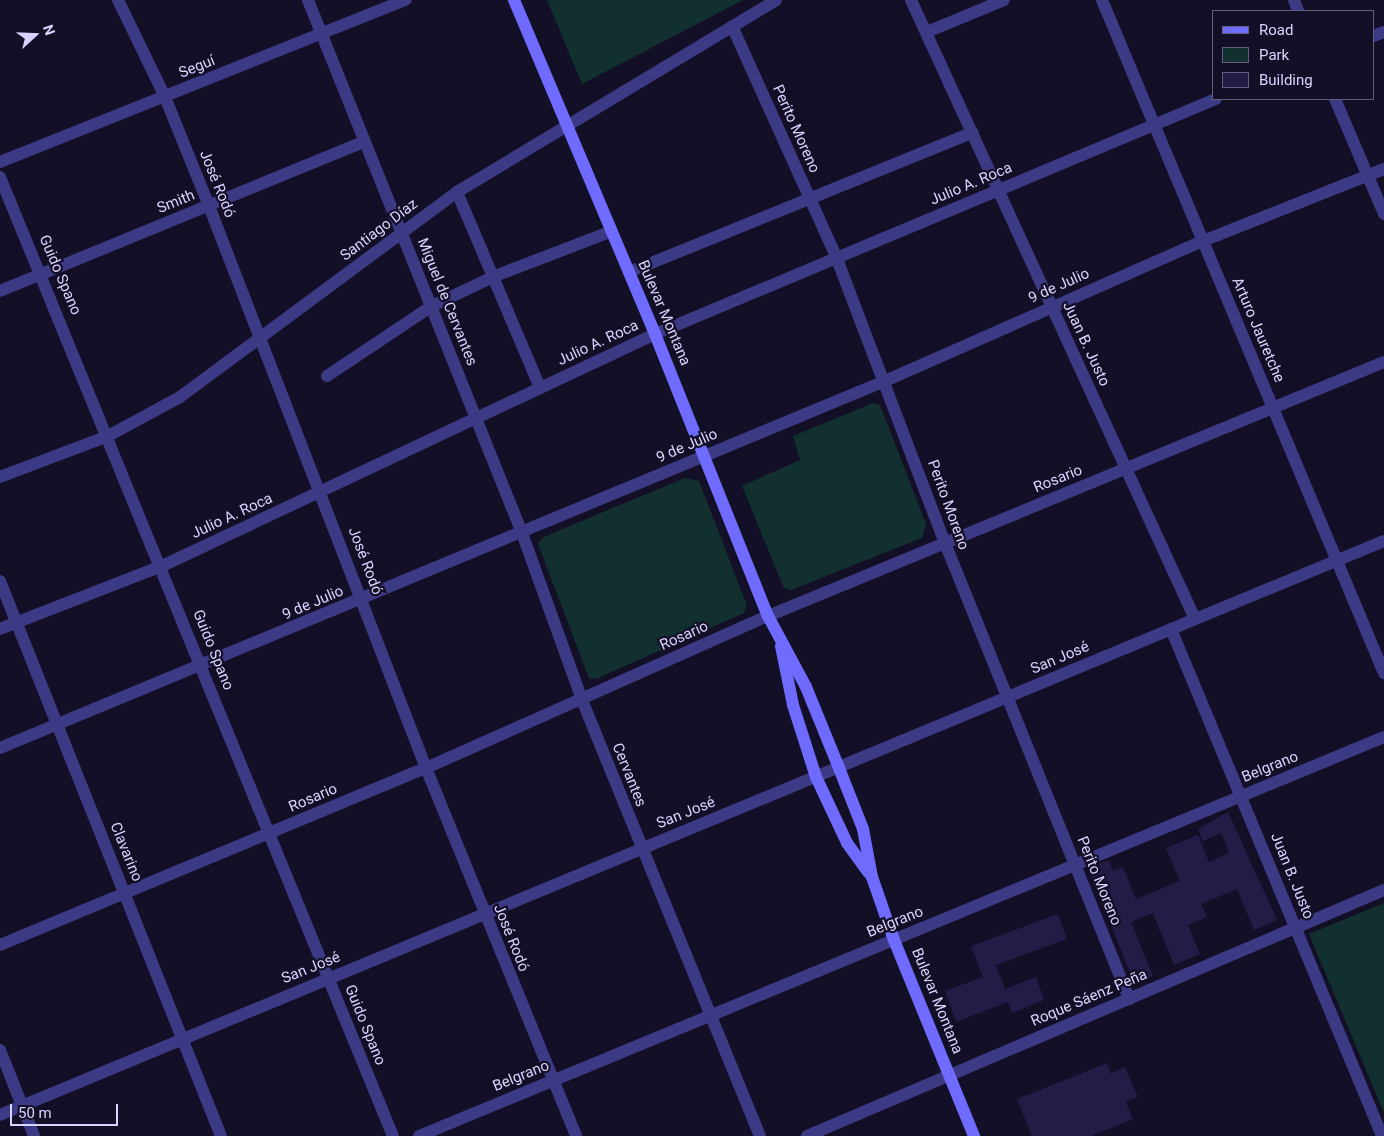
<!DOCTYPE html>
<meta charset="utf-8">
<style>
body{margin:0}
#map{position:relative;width:1384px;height:1136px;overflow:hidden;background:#130f26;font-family:Roboto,sans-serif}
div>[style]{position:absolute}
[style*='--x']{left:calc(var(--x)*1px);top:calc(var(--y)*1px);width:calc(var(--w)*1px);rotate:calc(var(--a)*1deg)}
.green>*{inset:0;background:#12302f}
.building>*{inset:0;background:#241b47}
.street>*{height:12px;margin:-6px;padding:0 6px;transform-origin:6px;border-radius:6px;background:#3d3a85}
.secondary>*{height:12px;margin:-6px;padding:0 6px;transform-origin:6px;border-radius:6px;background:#6f6bff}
span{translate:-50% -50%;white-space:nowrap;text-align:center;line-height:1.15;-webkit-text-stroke:4.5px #130f26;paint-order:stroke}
.street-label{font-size:15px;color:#d9d4ff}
.legend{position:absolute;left:1212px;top:10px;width:162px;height:90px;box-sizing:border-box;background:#130f26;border:1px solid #625e7d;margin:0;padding:6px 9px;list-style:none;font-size:15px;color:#d9d4ff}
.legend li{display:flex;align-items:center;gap:10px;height:25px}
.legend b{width:25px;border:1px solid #625e7d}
.north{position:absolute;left:10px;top:10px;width:50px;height:50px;-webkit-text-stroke:4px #130f26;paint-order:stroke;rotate:70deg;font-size:14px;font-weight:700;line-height:20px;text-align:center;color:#d9d4ff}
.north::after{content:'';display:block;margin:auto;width:18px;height:22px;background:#d9d4ff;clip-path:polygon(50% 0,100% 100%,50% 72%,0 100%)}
.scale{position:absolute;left:10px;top:1104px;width:108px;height:22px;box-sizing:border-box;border:2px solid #d9d4ff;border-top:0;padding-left:6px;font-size:15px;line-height:18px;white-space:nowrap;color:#d9d4ff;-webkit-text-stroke:4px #130f26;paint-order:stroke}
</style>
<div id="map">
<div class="green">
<div style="clip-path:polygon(547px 0,743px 0,582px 84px)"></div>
<div style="clip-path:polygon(873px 403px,880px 405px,926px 524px,922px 538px,791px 590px,784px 588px,742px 486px,800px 460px,793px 436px)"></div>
<div style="clip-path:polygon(685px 478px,699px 481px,747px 605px,744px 613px,596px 679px,589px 678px,538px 544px,543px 537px)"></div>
<div style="clip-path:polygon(1384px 903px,1384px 1113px,1309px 934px)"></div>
</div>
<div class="building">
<div style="clip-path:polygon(1228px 812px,1277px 920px,1254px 930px,1237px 889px,1201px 904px,1207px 917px,1188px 925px,1200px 954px,1174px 965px,1153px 913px,1131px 922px,1153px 976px,1144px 980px,1132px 977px,1090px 874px,1092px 866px,1109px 860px,1113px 871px,1123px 867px,1136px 899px,1180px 881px,1166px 848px,1198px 835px,1209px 862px,1229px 853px,1221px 833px,1203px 841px,1198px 829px)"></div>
<div style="clip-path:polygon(1058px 914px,1067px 939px,996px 965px,1005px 989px,1036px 977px,1044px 1000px,1012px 1013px,1008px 1002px,956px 1022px,945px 991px,983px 977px,971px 946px)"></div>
<div style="clip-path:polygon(1107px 1063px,1111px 1073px,1125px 1067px,1138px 1097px,1126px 1102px,1133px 1119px,1091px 1136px,1032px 1136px,1017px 1099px)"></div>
</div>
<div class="street">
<div style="--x:118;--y:0;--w:108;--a:64.1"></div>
<div style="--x:165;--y:97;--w:118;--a:68"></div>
<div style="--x:209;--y:206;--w:602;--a:68.89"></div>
<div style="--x:426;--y:768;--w:397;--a:67.8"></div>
<div style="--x:308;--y:0;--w:574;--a:68.12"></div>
<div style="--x:522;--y:533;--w:177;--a:70.2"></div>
<div style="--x:582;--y:700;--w:471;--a:67.8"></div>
<div style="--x:911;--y:0;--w:681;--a:65.35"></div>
<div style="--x:1102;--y:0;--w:730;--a:67.27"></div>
<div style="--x:1294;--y:0;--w:12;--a:70"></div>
<div style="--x:732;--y:26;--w:256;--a:65.7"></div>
<div style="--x:837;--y:259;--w:304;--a:69.2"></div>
<div style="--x:945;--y:543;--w:492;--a:68"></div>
<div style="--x:927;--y:32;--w:83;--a:-22.6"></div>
<div style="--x:1373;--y:36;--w:12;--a:-20"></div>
<div style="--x:1335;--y:99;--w:125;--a:66.9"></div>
<div style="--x:0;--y:162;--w:437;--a:-21.8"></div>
<div style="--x:0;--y:177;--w:1036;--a:67.72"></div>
<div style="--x:457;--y:192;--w:213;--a:67"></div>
<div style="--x:629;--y:272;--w:371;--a:-22.1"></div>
<div style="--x:0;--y:291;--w:393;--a:-22.3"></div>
<div style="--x:327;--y:376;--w:126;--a:-33.7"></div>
<div style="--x:432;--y:306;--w:70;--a:-25.5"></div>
<div style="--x:495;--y:276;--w:125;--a:-21"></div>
<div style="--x:0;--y:477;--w:116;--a:-20.8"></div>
<div style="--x:108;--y:436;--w:82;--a:-28.4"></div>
<div style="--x:180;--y:397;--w:345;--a:-36.5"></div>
<div style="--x:457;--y:192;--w:372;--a:-31"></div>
<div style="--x:0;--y:581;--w:597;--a:68.29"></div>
<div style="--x:0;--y:629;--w:174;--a:-21.3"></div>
<div style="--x:162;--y:566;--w:545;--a:-25.2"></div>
<div style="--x:655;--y:334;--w:608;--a:-22.73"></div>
<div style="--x:1171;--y:629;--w:549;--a:67.4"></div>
<div style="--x:0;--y:748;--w:958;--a:-22.52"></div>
<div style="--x:885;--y:381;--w:347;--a:-23.8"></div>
<div style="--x:1203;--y:241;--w:195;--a:-21.7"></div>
<div style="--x:0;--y:945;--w:461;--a:-22.6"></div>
<div style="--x:426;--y:768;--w:374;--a:-24"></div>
<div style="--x:768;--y:616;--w:666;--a:-22.41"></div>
<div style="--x:0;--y:1050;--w:92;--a:68.4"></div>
<div style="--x:0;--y:1115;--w:1498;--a:-22.53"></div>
<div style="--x:419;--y:1136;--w:1044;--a:-22.46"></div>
<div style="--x:807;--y:1136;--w:627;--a:-23.09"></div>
</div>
<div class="secondary">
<div style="--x:514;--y:0;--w:363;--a:67.1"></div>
<div style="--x:655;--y:334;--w:304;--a:68.2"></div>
<div style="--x:768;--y:616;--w:81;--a:61.8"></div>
<div style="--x:806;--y:687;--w:87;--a:67.8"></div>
<div style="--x:839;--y:768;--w:66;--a:68.5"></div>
<div style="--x:863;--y:829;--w:49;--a:79.4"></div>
<div style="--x:872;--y:877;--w:67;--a:70.8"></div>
<div style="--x:894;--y:940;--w:212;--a:67.8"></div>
<div style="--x:781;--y:646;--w:60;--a:78.5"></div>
<div style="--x:793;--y:705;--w:76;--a:72.3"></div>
<div style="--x:816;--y:777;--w:73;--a:64.8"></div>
<div style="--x:847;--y:843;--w:37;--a:54"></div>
</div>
<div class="street-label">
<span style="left:197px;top:67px;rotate:-22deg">Seguí</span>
<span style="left:796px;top:129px;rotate:66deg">Perito Moreno</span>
<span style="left:217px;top:184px;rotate:68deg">José Rodó</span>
<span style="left:971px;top:184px;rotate:-23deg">Julio A. Roca</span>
<span style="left:176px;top:202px;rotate:-22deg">Smith</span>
<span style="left:379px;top:230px;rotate:-37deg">Santiago Díaz</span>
<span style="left:60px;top:275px;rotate:67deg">Guido Spano</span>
<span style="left:1059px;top:286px;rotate:-24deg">9 de Julio</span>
<span style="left:447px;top:302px;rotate:68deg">Miguel de Cervantes</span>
<span style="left:664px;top:313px;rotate:67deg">Bulevar Montana</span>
<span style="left:1258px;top:330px;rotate:67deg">Arturo Jauretche</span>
<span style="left:598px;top:343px;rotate:-25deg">Julio A. Roca</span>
<span style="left:1086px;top:344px;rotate:65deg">Juan B. Justo</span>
<span style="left:687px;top:446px;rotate:-23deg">9 de Julio</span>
<span style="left:1058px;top:479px;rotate:-22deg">Rosario</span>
<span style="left:948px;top:505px;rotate:70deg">Perito Moreno</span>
<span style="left:232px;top:516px;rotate:-25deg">Julio A. Roca</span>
<span style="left:365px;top:561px;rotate:69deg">José Rodó</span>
<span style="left:313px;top:603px;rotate:-23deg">9 de Julio</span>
<span style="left:684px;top:636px;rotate:-24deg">Rosario</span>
<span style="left:213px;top:650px;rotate:68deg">Guido Spano</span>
<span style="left:1060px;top:658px;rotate:-23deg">San José</span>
<span style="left:1270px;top:767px;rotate:-22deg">Belgrano</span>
<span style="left:629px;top:775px;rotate:68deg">Cervantes</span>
<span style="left:313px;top:798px;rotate:-23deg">Rosario</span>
<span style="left:686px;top:813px;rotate:-22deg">San José</span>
<span style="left:126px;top:852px;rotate:68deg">Clavarino</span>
<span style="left:1292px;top:876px;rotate:68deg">Juan B. Justo</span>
<span style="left:1099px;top:881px;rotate:68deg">Perito Moreno</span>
<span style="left:895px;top:922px;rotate:-22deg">Belgrano</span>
<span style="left:511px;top:938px;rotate:68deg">José Rodó</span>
<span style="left:311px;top:968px;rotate:-22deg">San José</span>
<span style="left:1089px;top:998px;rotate:-23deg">Roque Sáenz Peña</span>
<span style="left:937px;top:1001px;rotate:68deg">Bulevar Montana</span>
<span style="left:365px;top:1025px;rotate:68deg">Guido Spano</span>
<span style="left:521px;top:1076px;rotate:-22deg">Belgrano</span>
</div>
<ul class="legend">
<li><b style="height:6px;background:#6f6bff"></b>Road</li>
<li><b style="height:14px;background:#12302f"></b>Park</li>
<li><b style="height:14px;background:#241b47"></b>Building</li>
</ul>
<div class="north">N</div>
<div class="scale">50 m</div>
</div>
